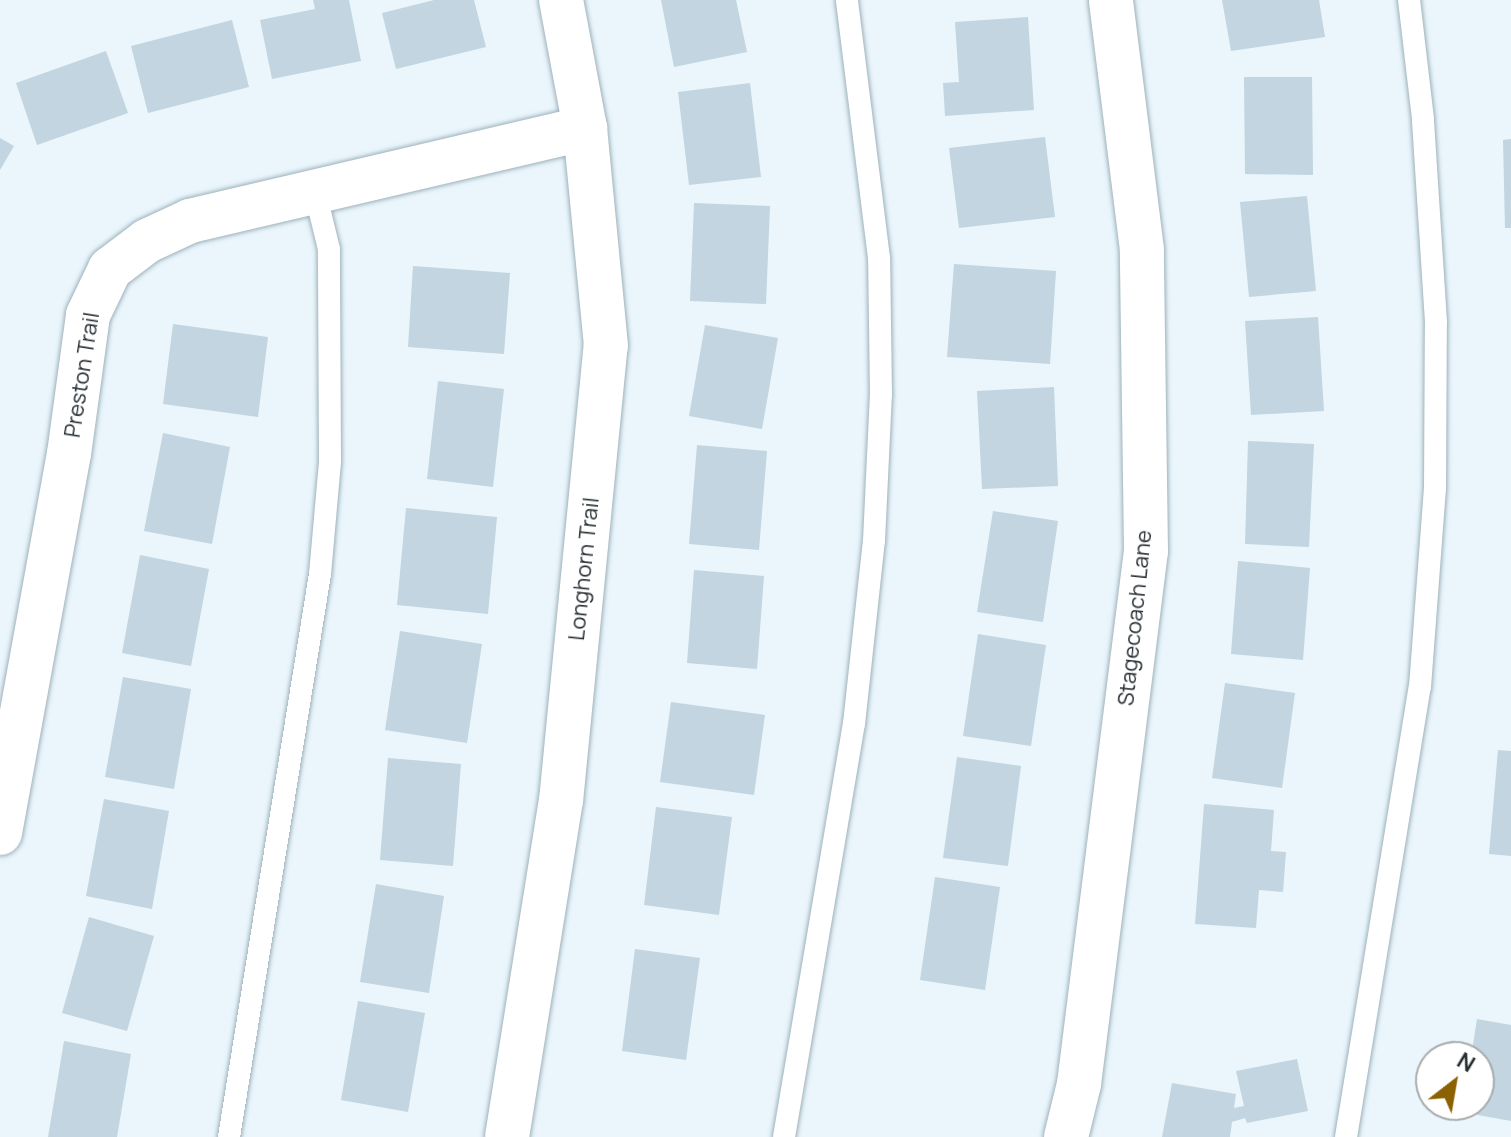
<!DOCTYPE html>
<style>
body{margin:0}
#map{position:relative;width:1511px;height:1137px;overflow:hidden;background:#eaf6fc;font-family:Manrope,sans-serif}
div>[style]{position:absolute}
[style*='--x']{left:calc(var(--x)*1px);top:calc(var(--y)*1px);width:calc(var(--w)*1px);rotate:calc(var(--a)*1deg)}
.building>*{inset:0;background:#c2d5e0}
.roads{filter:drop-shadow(0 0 2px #9eb1bb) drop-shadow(0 0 2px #9eb1bb)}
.service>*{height:22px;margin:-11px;padding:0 11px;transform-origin:11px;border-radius:11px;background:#fff}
.minor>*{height:44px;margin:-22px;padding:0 22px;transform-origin:22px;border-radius:22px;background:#fff}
span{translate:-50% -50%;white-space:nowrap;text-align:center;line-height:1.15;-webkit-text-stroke:7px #fff;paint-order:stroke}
.street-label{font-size:22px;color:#282f33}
.north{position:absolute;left:1415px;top:1041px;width:80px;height:80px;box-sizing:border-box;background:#fff;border:2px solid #a9acad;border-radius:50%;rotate:31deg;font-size:22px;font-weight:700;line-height:32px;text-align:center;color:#282f33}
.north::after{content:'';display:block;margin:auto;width:28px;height:36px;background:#8b6102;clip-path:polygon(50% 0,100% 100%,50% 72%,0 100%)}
</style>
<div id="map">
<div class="building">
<div style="clip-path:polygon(313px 0,349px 0,361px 61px,272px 79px,260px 20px,315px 9px)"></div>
<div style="clip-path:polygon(434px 0,474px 0,486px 47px,396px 69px,382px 13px)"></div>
<div style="clip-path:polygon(661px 0,736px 0,747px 52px,674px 67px)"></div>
<div style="clip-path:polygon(1222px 0,1319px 0,1325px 37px,1231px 51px)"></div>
<div style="clip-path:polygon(1028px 17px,1034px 110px,945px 116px,943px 83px,959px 82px,955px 22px)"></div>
<div style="clip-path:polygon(232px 20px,249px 87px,148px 113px,131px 46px)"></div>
<div style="clip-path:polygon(106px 51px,128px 113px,37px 145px,16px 83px)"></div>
<div style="clip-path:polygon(1244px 77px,1312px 77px,1313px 175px,1245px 174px)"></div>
<div style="clip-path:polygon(750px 83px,761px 177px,689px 185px,678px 92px)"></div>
<div style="clip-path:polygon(1045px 137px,1055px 217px,959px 228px,949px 148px)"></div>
<div style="clip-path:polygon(0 138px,14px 146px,0 170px)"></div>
<div style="clip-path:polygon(1511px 139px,1511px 228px,1505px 228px,1503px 140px)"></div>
<div style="clip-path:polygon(1307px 196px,1316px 291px,1249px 297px,1240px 202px)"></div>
<div style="clip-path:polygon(694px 203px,770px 206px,766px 304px,690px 301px)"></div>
<div style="clip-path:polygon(954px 264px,1056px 271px,1050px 364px,947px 357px)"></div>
<div style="clip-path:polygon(413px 266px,510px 273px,504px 354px,408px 347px)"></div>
<div style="clip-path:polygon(1318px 317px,1324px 411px,1251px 415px,1245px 321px)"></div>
<div style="clip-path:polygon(173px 324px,268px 337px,258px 417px,163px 404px)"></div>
<div style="clip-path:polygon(705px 325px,778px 338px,762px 429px,689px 416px)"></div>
<div style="clip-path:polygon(438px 381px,504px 389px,493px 487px,427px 479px)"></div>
<div style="clip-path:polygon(1054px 387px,1058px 486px,982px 489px,977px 391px)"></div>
<div style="clip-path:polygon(163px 433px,230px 447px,212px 544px,144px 531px)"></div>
<div style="clip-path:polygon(1248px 441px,1314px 444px,1309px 547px,1245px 544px)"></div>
<div style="clip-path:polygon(697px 445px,767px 451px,759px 550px,689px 544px)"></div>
<div style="clip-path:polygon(406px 508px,497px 517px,488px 614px,397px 605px)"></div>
<div style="clip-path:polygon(993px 511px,1058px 521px,1043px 622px,977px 612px)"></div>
<div style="clip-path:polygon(140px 555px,209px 569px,191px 666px,122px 653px)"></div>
<div style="clip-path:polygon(1238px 561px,1310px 568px,1303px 660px,1231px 654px)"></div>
<div style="clip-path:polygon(694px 570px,764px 576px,757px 669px,687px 663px)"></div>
<div style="clip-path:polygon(400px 631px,482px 644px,467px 743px,385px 730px)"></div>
<div style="clip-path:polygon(978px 634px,1046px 645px,1031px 746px,963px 736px)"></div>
<div style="clip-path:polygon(123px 677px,191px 689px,174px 789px,105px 777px)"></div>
<div style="clip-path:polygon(1225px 683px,1295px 693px,1282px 788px,1212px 778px)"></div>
<div style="clip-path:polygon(671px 702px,765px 715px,754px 795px,660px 782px)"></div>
<div style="clip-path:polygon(1498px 750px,1511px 751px,1511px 856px,1489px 854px)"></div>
<div style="clip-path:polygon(957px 757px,1021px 766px,1008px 866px,943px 858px)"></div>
<div style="clip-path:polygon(388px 758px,461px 764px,453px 866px,380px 860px)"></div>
<div style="clip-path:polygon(104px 799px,169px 811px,152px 909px,86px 896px)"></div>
<div style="clip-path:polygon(1204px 804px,1274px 810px,1271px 851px,1286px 852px,1283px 892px,1259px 890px,1256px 928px,1195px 924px)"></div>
<div style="clip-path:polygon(656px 807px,732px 817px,719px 915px,644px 905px)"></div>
<div style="clip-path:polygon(935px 877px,1000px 887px,985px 990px,920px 980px)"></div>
<div style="clip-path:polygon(376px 884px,444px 896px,429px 993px,360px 982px)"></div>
<div style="clip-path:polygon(89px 917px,154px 936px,127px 1031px,62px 1013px)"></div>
<div style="clip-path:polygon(635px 949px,700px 958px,686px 1060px,622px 1051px)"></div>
<div style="clip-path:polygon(358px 1001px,425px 1013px,408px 1112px,341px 1100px)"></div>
<div style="clip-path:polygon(1477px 1019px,1511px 1025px,1511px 1121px,1461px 1112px,1462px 1105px,1479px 1105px,1479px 1057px,1471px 1057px)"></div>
<div style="clip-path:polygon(64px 1041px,131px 1054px,117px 1137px,48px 1137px)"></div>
<div style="clip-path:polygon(1297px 1059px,1308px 1111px,1247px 1123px,1245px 1118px,1232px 1122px,1230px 1137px,1162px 1137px,1172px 1083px,1236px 1094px,1234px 1108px,1244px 1106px,1236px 1071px)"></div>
</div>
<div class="roads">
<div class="service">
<div style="--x:229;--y:1137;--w:570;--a:-80.82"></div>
<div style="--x:320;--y:574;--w:113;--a:-84.9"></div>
<div style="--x:330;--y:461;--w:212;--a:-90.3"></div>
<div style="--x:329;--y:249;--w:59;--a:-103.8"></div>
<div style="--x:784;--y:1137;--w:419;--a:-80.4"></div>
<div style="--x:854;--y:724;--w:184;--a:-83.8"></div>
<div style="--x:874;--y:541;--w:146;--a:-87.3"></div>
<div style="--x:881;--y:395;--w:137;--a:-90.8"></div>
<div style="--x:879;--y:258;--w:260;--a:-97.1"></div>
<div style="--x:1346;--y:1137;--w:456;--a:-80.7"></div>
<div style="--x:1420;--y:687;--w:199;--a:-85.7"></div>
<div style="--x:1435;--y:489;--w:167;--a:-89.7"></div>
<div style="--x:1436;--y:322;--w:203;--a:-93.7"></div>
<div style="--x:1423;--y:119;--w:120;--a:-96.7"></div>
</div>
<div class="minor">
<div style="--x:0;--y:833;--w:385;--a:-79.7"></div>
<div style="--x:69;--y:454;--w:140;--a:-82.2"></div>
<div style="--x:88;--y:315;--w:51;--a:-64.4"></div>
<div style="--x:110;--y:269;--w:46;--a:-37.1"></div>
<div style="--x:147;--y:241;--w:47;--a:-24.9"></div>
<div style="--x:190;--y:221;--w:406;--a:-13.2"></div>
<div style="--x:507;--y:1137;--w:340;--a:-80.9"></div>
<div style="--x:561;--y:801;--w:457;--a:-84.4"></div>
<div style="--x:606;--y:346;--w:219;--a:-95.5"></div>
<div style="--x:585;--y:128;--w:130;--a:-100.6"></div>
<div style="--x:1066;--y:1137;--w:55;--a:-76.2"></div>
<div style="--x:1079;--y:1084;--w:537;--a:-82.84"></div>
<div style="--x:1146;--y:551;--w:301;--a:-90.8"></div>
<div style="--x:1142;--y:250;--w:252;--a:-97.1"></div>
</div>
</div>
<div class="street-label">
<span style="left:82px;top:375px;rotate:-81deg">Preston Trail</span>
<span style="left:584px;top:569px;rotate:-84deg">Longhorn Trail</span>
<span style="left:1135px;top:618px;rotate:-84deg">Stagecoach Lane</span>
</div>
<div class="north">N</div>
</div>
